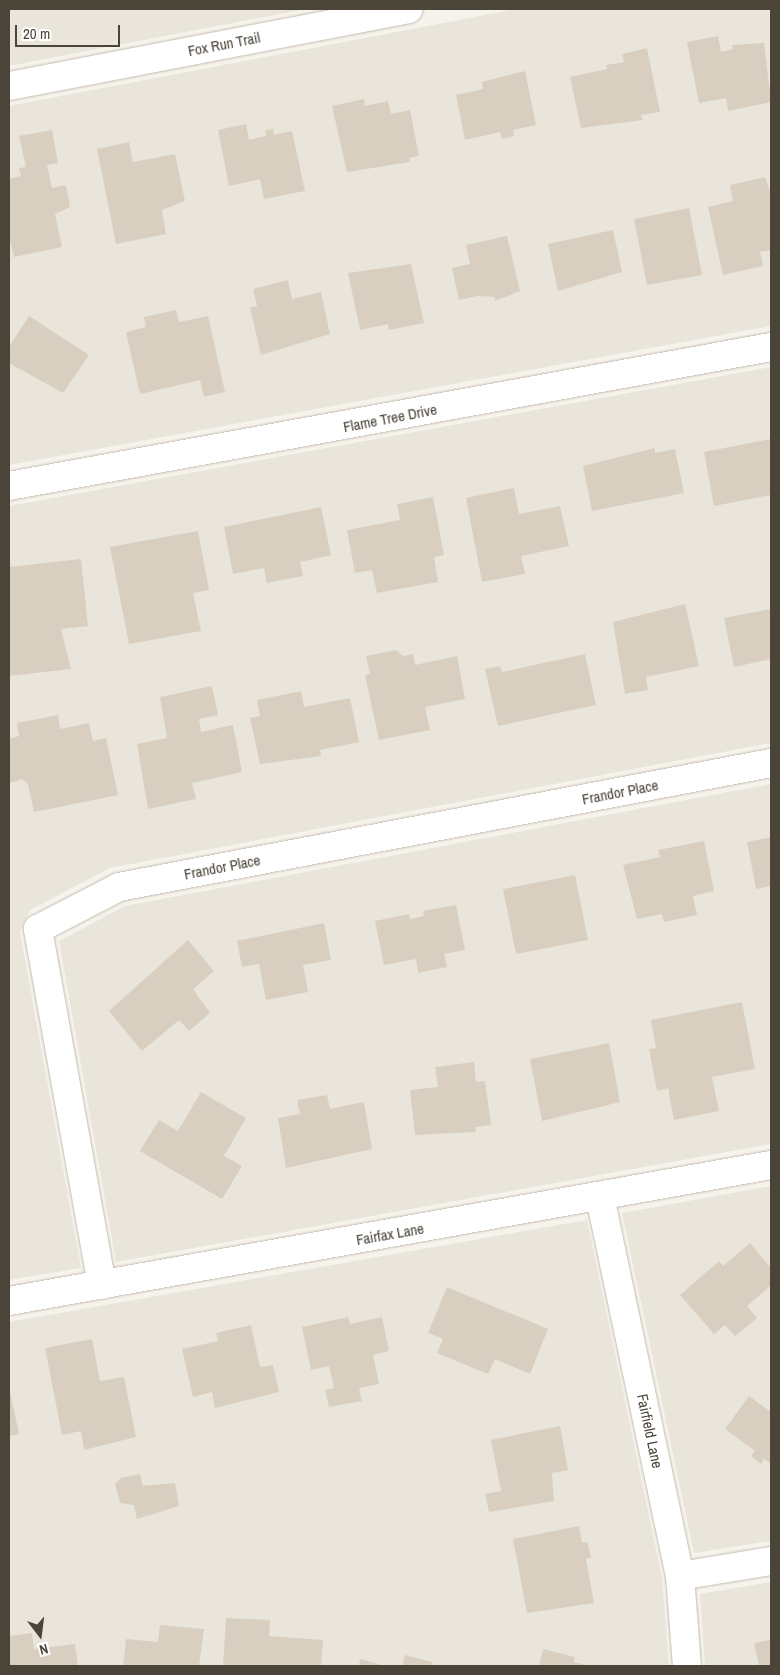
<!DOCTYPE html>
<style>
body{margin:0}
#map{position:relative;width:780px;height:1675px;overflow:hidden;background:#f6f3ec;font-family:"Archivo Narrow",sans-serif}
div>[style]{position:absolute}
[style*='--x']{left:calc(var(--x)*1px);top:calc(var(--y)*1px);width:calc(var(--w)*1px);rotate:calc(var(--a)*1deg)}
.residential>*{inset:0;background:#eae5da}
.building>*{inset:0;background:#d8cfc1}
.roads{filter:drop-shadow(0 0 1px #c2bbae) drop-shadow(0 0 1px #c2bbae)}
.minor>*{height:28px;margin:-14px;padding:0 14px;transform-origin:14px;border-radius:14px;background:#fff}
span{translate:-50% -50%;white-space:nowrap;text-align:center;line-height:1.15;-webkit-text-stroke:5px #fff;paint-order:stroke}
.street-label{font-size:15px;color:#4b4439}
.frame{position:absolute;inset:0;border:10px solid #4b4439;pointer-events:none}
.north{position:absolute;left:15px;top:1610px;width:50px;height:50px;-webkit-text-stroke:4px #fff;paint-order:stroke;rotate:165deg;font-size:14px;font-weight:700;line-height:20px;text-align:center;color:#4b4439}
.north::after{content:'';display:block;margin:auto;width:18px;height:22px;background:#4b4439;clip-path:polygon(50% 0,100% 100%,50% 72%,0 100%)}
.scale{position:absolute;left:15px;top:25px;width:105px;height:22px;box-sizing:border-box;border:2px solid #4b4439;border-top:0;padding-left:6px;font-size:15px;line-height:18px;white-space:nowrap;color:#4b4439;-webkit-text-stroke:4px #fff;paint-order:stroke}
</style>
<div id="map">
<div class="residential">
<div style="clip-path:polygon(9px 9px,306px 9px,9px 66px)"></div>
<div style="clip-path:polygon(517px 9px,771px 9px,771px 326px,9px 465px,9px 106px)"></div>
<div style="clip-path:polygon(771px 367px,771px 743px,110px 868px,30px 910px,20px 932px,81px 1268px,9px 1280px,9px 506px)"></div>
<div style="clip-path:polygon(771px 784px,771px 1144px,116px 1262px,59px 941px,125px 906px)"></div>
<div style="clip-path:polygon(771px 1186px,771px 1541px,694px 1553px,622px 1213px)"></div>
<div style="clip-path:polygon(587px 1220px,662px 1578px,669px 1666px,9px 1666px,9px 1322px)"></div>
<div style="clip-path:polygon(771px 1582px,771px 1666px,705px 1666px,700px 1594px)"></div>
</div>
<div class="building">
<div style="clip-path:polygon(718px 36px,721px 52px,733px 49px,732px 45px,764px 43px,771px 102px,728px 111px,726px 98px,699px 103px,687px 42px)"></div>
<div style="clip-path:polygon(647px 48px,660px 112px,641px 115px,643px 120px,581px 128px,570px 77px,607px 69px,606px 65px,624px 62px,622px 54px)"></div>
<div style="clip-path:polygon(525px 71px,536px 125px,513px 130px,514px 136px,502px 139px,500px 132px,465px 140px,456px 95px,483px 89px,482px 82px)"></div>
<div style="clip-path:polygon(364px 99px,365px 106px,388px 101px,391px 114px,410px 110px,419px 156px,409px 158px,410px 162px,347px 172px,332px 106px)"></div>
<div style="clip-path:polygon(246px 124px,249px 140px,266px 136px,265px 130px,273px 129px,274px 135px,292px 131px,305px 191px,264px 199px,260px 179px,229px 186px,218px 130px)"></div>
<div style="clip-path:polygon(52px 130px,58px 163px,47px 165px,52px 188px,66px 185px,70px 207px,55px 214px,62px 247px,14px 257px,9px 236px,9px 179px,21px 176px,19px 168px,26px 167px,19px 136px)"></div>
<div style="clip-path:polygon(129px 142px,133px 162px,175px 154px,185px 201px,162px 210px,166px 234px,116px 244px,97px 149px)"></div>
<div style="clip-path:polygon(765px 177px,771px 194px,771px 250px,760px 252px,763px 266px,723px 275px,708px 207px,733px 201px,730px 185px)"></div>
<div style="clip-path:polygon(689px 208px,702px 275px,647px 285px,634px 219px)"></div>
<div style="clip-path:polygon(613px 230px,622px 272px,558px 291px,548px 244px)"></div>
<div style="clip-path:polygon(507px 236px,520px 291px,495px 301px,495px 297px,477px 296px,459px 300px,452px 268px,470px 264px,466px 245px)"></div>
<div style="clip-path:polygon(411px 264px,424px 323px,389px 330px,388px 324px,360px 330px,348px 273px)"></div>
<div style="clip-path:polygon(288px 280px,292px 299px,321px 292px,330px 334px,261px 355px,250px 307px,257px 306px,253px 289px)"></div>
<div style="clip-path:polygon(176px 310px,179px 322px,208px 316px,225px 392px,204px 397px,200px 380px,140px 394px,126px 332px,146px 327px,144px 317px)"></div>
<div style="clip-path:polygon(29px 316px,89px 355px,63px 393px,9px 363px,9px 347px)"></div>
<div style="clip-path:polygon(771px 439px,771px 495px,714px 506px,704px 452px)"></div>
<div style="clip-path:polygon(655px 448px,655px 453px,675px 449px,684px 493px,592px 511px,583px 466px)"></div>
<div style="clip-path:polygon(514px 488px,519px 514px,560px 506px,569px 546px,521px 556px,525px 574px,482px 582px,466px 498px)"></div>
<div style="clip-path:polygon(433px 497px,444px 555px,434px 557px,438px 582px,377px 593px,372px 570px,355px 573px,347px 530px,400px 520px,397px 504px)"></div>
<div style="clip-path:polygon(321px 507px,331px 555px,300px 562px,303px 576px,267px 583px,264px 568px,233px 574px,224px 527px)"></div>
<div style="clip-path:polygon(198px 531px,209px 590px,193px 593px,201px 631px,129px 644px,110px 547px)"></div>
<div style="clip-path:polygon(81px 559px,88px 626px,61px 629px,71px 669px,9px 676px,9px 567px)"></div>
<div style="clip-path:polygon(685px 604px,699px 666px,646px 677px,648px 690px,625px 694px,613px 622px)"></div>
<div style="clip-path:polygon(771px 609px,771px 659px,734px 667px,724px 618px)"></div>
<div style="clip-path:polygon(396px 650px,403px 656px,413px 654px,415px 665px,457px 656px,465px 699px,425px 707px,430px 730px,379px 740px,365px 675px,370px 674px,366px 656px)"></div>
<div style="clip-path:polygon(585px 654px,596px 705px,498px 726px,485px 669px,500px 666px,502px 672px)"></div>
<div style="clip-path:polygon(212px 686px,218px 715px,199px 719px,201px 732px,233px 725px,242px 772px,192px 783px,196px 799px,148px 809px,137px 744px,167px 738px,160px 697px)"></div>
<div style="clip-path:polygon(301px 691px,304px 707px,350px 698px,359px 742px,320px 750px,321px 756px,260px 764px,250px 718px,260px 716px,257px 700px)"></div>
<div style="clip-path:polygon(58px 715px,60px 729px,89px 723px,93px 741px,106px 738px,118px 795px,34px 812px,28px 784px,22px 779px,9px 783px,9px 739px,19px 736px,17px 723px)"></div>
<div style="clip-path:polygon(771px 837px,771px 886px,756px 889px,747px 842px)"></div>
<div style="clip-path:polygon(704px 841px,714px 891px,693px 896px,697px 915px,664px 922px,662px 914px,637px 919px,623px 865px,660px 857px,658px 850px)"></div>
<div style="clip-path:polygon(575px 875px,588px 940px,516px 954px,503px 889px)"></div>
<div style="clip-path:polygon(456px 905px,465px 950px,444px 954px,447px 967px,418px 973px,416px 959px,384px 965px,375px 921px,409px 914px,410px 919px,424px 916px,423px 911px)"></div>
<div style="clip-path:polygon(324px 923px,331px 960px,303px 965px,308px 992px,266px 1000px,259px 964px,242px 967px,237px 941px)"></div>
<div style="clip-path:polygon(188px 940px,214px 971px,193px 989px,210px 1013px,189px 1031px,179px 1020px,142px 1051px,109px 1011px)"></div>
<div style="clip-path:polygon(742px 1002px,755px 1069px,712px 1077px,719px 1111px,674px 1120px,668px 1088px,657px 1091px,649px 1049px,656px 1048px,651px 1020px)"></div>
<div style="clip-path:polygon(609px 1043px,620px 1102px,542px 1121px,530px 1059px)"></div>
<div style="clip-path:polygon(474px 1062px,476px 1082px,485px 1081px,491px 1125px,475px 1127px,476px 1132px,415px 1135px,410px 1090px,438px 1087px,435px 1067px)"></div>
<div style="clip-path:polygon(201px 1092px,246px 1118px,224px 1156px,242px 1166px,222px 1199px,140px 1151px,159px 1120px,178px 1131px)"></div>
<div style="clip-path:polygon(327px 1095px,330px 1109px,364px 1102px,372px 1149px,286px 1168px,278px 1118px,300px 1114px,297px 1100px)"></div>
<div style="clip-path:polygon(750px 1243px,771px 1268px,771px 1285px,747px 1306px,757px 1318px,735px 1336px,725px 1325px,714px 1334px,680px 1295px,719px 1261px,723px 1266px)"></div>
<div style="clip-path:polygon(447px 1287px,548px 1329px,530px 1374px,495px 1359px,488px 1374px,437px 1353px,443px 1339px,428px 1333px)"></div>
<div style="clip-path:polygon(348px 1317px,350px 1324px,382px 1317px,389px 1351px,373px 1355px,379px 1384px,359px 1388px,362px 1401px,329px 1407px,325px 1390px,334px 1388px,329px 1366px,311px 1370px,302px 1327px)"></div>
<div style="clip-path:polygon(251px 1325px,260px 1367px,273px 1365px,279px 1392px,215px 1408px,212px 1392px,193px 1397px,182px 1349px,218px 1341px,216px 1333px)"></div>
<div style="clip-path:polygon(92px 1339px,100px 1381px,124px 1377px,136px 1437px,84px 1450px,81px 1431px,62px 1435px,45px 1348px)"></div>
<div style="clip-path:polygon(9px 1387px,19px 1434px,9px 1436px)"></div>
<div style="clip-path:polygon(749px 1396px,771px 1412px,771px 1464px,764px 1459px,761px 1464px,751px 1456px,755px 1451px,725px 1429px)"></div>
<div style="clip-path:polygon(560px 1426px,568px 1470px,552px 1473px,554px 1501px,489px 1512px,485px 1494px,501px 1491px,491px 1440px)"></div>
<div style="clip-path:polygon(140px 1474px,143px 1486px,175px 1483px,179px 1506px,137px 1519px,134px 1505px,120px 1503px,115px 1484px,121px 1478px)"></div>
<div style="clip-path:polygon(579px 1526px,582px 1543px,587px 1542px,591px 1557px,586px 1559px,594px 1603px,527px 1613px,513px 1539px)"></div>
<div style="clip-path:polygon(226px 1618px,270px 1620px,269px 1636px,323px 1640px,321px 1666px,223px 1666px)"></div>
<div style="clip-path:polygon(160px 1625px,204px 1629px,199px 1666px,123px 1666px,126px 1639px,158px 1642px)"></div>
<div style="clip-path:polygon(32px 1633px,34px 1649px,75px 1644px,78px 1666px,9px 1666px,9px 1636px)"></div>
<div style="clip-path:polygon(771px 1640px,771px 1666px,759px 1666px,754px 1643px)"></div>
<div style="clip-path:polygon(543px 1649px,575px 1657px,574px 1662px,590px 1666px,539px 1666px)"></div>
<div style="clip-path:polygon(405px 1655px,432px 1662px,431px 1666px,402px 1666px)"></div>
<div style="clip-path:polygon(360px 1659px,385px 1666px,359px 1666px)"></div>
</div>
<div class="roads">
<div class="minor">
<div style="--x:9;--y:86;--w:407;--a:-10.9"></div>
<div style="--x:9;--y:486;--w:775;--a:-10.34"></div>
<div style="--x:600;--y:1197;--w:387;--a:78.1"></div>
<div style="--x:680;--y:1576;--w:90;--a:85.6"></div>
<div style="--x:102;--y:1285;--w:362;--a:-100.2"></div>
<div style="--x:38;--y:929;--w:91;--a:-27.4"></div>
<div style="--x:119;--y:887;--w:664;--a:-10.77"></div>
<div style="--x:9;--y:1301;--w:774;--a:-10.12"></div>
<div style="--x:680;--y:1576;--w:92;--a:-9.4"></div>
</div>
</div>
<div class="street-label">
<span style="left:224px;top:44px;rotate:-11deg">Fox Run Trail</span>
<span style="left:390px;top:418px;rotate:-11deg">Flame Tree Drive</span>
<span style="left:620px;top:792px;rotate:-11deg">Frandor Place</span>
<span style="left:222px;top:867px;rotate:-11deg">Frandor Place</span>
<span style="left:390px;top:1234px;rotate:-10deg">Fairfax Lane</span>
<span style="left:650px;top:1431px;rotate:78deg">Fairfield Lane</span>
</div>
<div class="frame"></div>
<div class="north">N</div>
<div class="scale">20 m</div>
</div>
